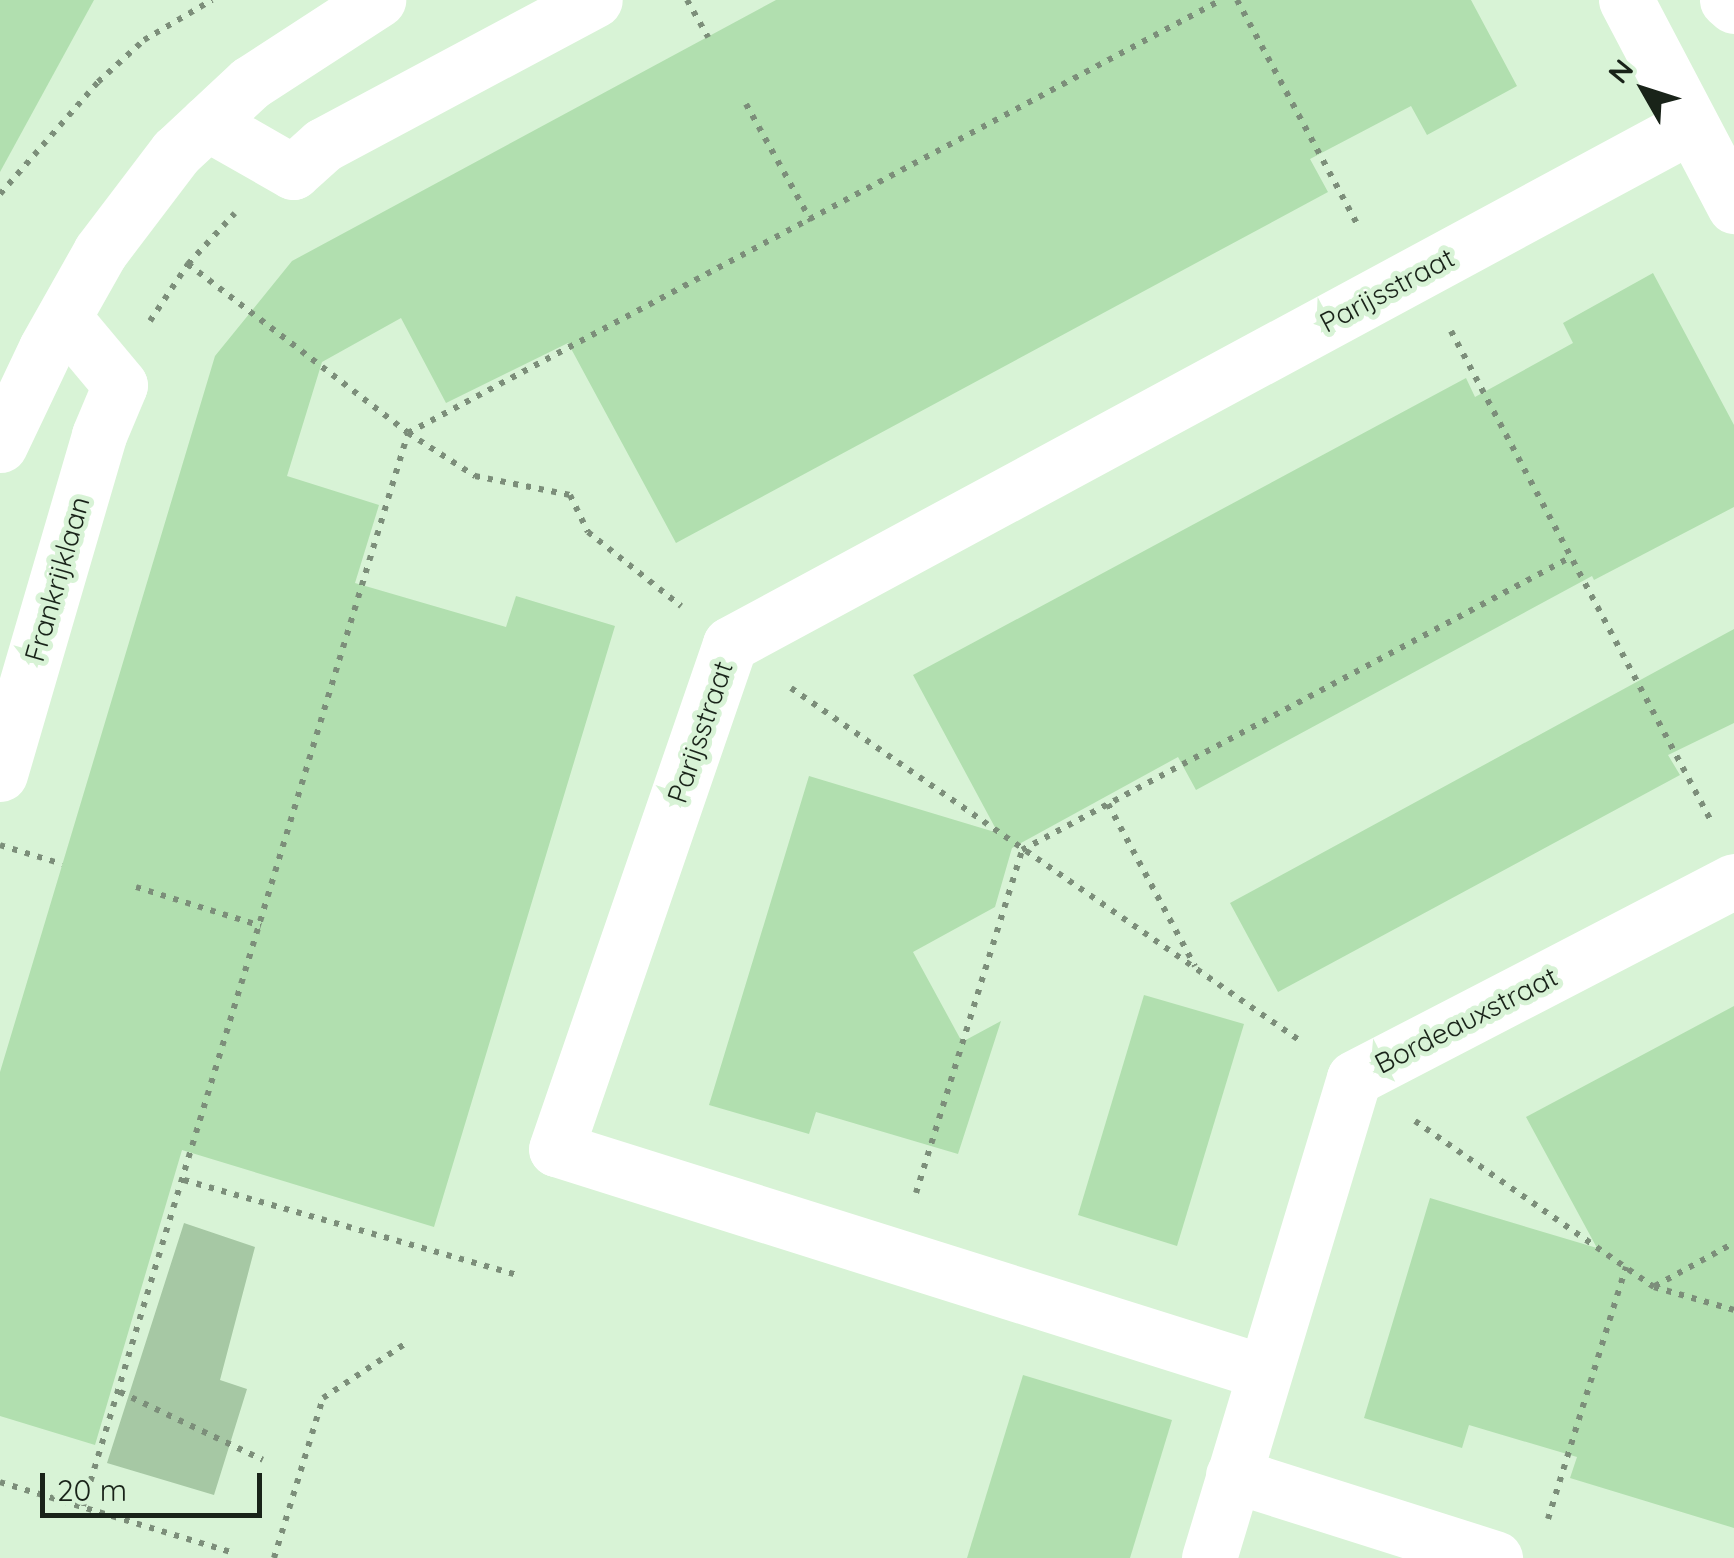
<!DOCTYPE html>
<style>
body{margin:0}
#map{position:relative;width:1734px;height:1558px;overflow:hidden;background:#d8f3d6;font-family:Quicksand,sans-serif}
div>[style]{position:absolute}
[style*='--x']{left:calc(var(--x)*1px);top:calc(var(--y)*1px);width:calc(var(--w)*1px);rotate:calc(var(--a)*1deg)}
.green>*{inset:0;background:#a6c8a4}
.building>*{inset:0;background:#b1dfaf}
.path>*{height:6px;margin-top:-3px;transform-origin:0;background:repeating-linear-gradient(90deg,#7c8e7a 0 5px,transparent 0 13px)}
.minor>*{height:55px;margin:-27.5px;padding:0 27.5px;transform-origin:27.5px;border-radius:27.5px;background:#fff}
span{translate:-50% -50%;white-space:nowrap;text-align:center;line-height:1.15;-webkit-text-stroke:10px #d8f3d6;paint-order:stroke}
.street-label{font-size:28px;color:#192319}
.north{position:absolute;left:1594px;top:40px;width:100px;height:100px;-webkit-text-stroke:8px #d8f3d6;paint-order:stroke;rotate:309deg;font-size:28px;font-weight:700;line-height:40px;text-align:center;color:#192319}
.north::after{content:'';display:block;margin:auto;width:35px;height:45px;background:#192319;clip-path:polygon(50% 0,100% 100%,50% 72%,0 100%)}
.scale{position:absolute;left:40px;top:1473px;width:222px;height:45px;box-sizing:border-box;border:5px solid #192319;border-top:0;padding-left:12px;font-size:30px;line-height:35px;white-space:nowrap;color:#192319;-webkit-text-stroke:8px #d8f3d6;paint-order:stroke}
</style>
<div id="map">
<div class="green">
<div style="clip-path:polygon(184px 1223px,255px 1247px,220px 1380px,247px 1389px,214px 1495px,107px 1463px)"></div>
</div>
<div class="building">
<div style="clip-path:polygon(0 0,94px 0,0 172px)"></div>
<div style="clip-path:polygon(776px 0,1471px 0,1517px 86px,1427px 135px,1411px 106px,1310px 159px,1328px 192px,676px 543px,568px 343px,446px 403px,401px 318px,322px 362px,287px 476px,379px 505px,355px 583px,506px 627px,516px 596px,615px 626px,434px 1227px,182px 1150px,95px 1445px,0 1416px,0 1072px,215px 356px,292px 261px)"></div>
<div style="clip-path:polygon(1653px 273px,1734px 425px,1734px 507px,1594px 580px,1592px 576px,1196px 790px,1178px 757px,1012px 848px,995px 907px,913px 952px,962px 1042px,1001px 1021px,958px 1154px,816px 1112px,809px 1134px,709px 1105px,809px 776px,998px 833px,913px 675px,1466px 378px,1475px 397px,1573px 343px,1563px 323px)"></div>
<div style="clip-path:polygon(1734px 629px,1734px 723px,1668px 755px,1680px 775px,1278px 992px,1230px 903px)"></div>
<div style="clip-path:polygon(1144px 995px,1244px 1024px,1177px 1246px,1078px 1215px)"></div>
<div style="clip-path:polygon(1734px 1006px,1734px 1528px,1570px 1478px,1577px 1457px,1469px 1425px,1462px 1448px,1364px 1418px,1430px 1198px,1597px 1248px,1526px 1117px)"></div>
<div style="clip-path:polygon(1023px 1375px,1172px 1420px,1130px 1558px,967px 1558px)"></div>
</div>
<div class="path">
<div style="--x:687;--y:0;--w:43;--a:60.4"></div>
<div style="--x:1237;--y:0;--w:259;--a:61.8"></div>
<div style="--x:746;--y:104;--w:134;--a:60.9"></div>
<div style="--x:0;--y:194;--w:149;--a:-48.8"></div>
<div style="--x:98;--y:82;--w:62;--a:-42.4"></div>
<div style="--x:144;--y:40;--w:79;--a:-30.5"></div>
<div style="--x:188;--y:264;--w:277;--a:37.5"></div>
<div style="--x:408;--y:433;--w:80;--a:32.7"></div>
<div style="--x:475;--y:476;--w:97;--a:11.3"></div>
<div style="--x:570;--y:495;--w:41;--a:64.1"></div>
<div style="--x:588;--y:532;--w:119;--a:38.5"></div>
<div style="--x:150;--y:321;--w:69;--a:-56.3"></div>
<div style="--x:188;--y:264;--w:69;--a:-47.3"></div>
<div style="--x:1451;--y:331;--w:552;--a:62.04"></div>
<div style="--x:791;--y:688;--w:618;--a:34.72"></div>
<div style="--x:1108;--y:804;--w:184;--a:61.8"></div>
<div style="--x:0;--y:845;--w:65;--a:17"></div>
<div style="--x:136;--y:887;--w:131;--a:17.3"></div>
<div style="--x:1415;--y:1121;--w:291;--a:34.8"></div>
<div style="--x:1654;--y:1287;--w:83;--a:16"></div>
<div style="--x:184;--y:1180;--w:349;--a:15.9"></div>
<div style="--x:916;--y:1193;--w:359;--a:-72.8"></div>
<div style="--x:1022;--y:850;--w:622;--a:-28.09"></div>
<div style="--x:1655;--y:1286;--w:90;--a:-28.6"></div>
<div style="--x:120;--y:1392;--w:158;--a:25.4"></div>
<div style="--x:0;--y:1482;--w:245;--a:16.9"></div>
<div style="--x:83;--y:1506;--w:1121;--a:-73.15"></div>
<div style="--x:408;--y:433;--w:921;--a:-28.04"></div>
<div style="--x:1548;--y:1519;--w:264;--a:-72.8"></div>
<div style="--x:274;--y:1558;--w:167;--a:-73"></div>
<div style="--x:323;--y:1398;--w:103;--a:-33.5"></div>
</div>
<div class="minor">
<div style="--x:1626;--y:0;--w:233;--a:62.3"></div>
<div style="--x:1727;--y:0;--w:9;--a:41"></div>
<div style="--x:207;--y:123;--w:99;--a:29.7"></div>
<div style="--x:293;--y:172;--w:40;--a:-42"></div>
<div style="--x:323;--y:145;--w:308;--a:-28.1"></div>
<div style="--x:0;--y:445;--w:107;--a:-64.6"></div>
<div style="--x:46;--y:348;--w:110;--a:-60.6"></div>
<div style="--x:100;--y:252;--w:126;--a:-52.8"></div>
<div style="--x:176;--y:152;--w:101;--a:-43"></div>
<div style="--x:250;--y:83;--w:153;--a:-33"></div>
<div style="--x:0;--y:774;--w:353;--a:-73.7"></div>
<div style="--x:99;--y:435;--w:54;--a:-67.2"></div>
<div style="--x:120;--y:385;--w:87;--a:-129.9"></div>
<div style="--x:1264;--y:1372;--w:742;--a:-162.52"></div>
<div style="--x:556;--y:1149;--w:534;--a:-70.99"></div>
<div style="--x:730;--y:644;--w:1091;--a:-28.35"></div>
<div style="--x:1233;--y:1475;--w:275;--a:17.6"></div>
<div style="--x:1209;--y:1558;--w:501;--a:-73.19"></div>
<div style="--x:1354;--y:1078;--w:428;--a:-27.4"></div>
</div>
<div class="street-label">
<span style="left:1387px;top:290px;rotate:-28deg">Parijsstraat</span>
<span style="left:57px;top:579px;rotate:-74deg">Frankrijklaan</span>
<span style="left:700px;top:732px;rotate:-71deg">Parijsstraat</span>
<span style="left:1466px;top:1020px;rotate:-27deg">Bordeauxstraat</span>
</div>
<div class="north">N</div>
<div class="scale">20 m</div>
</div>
